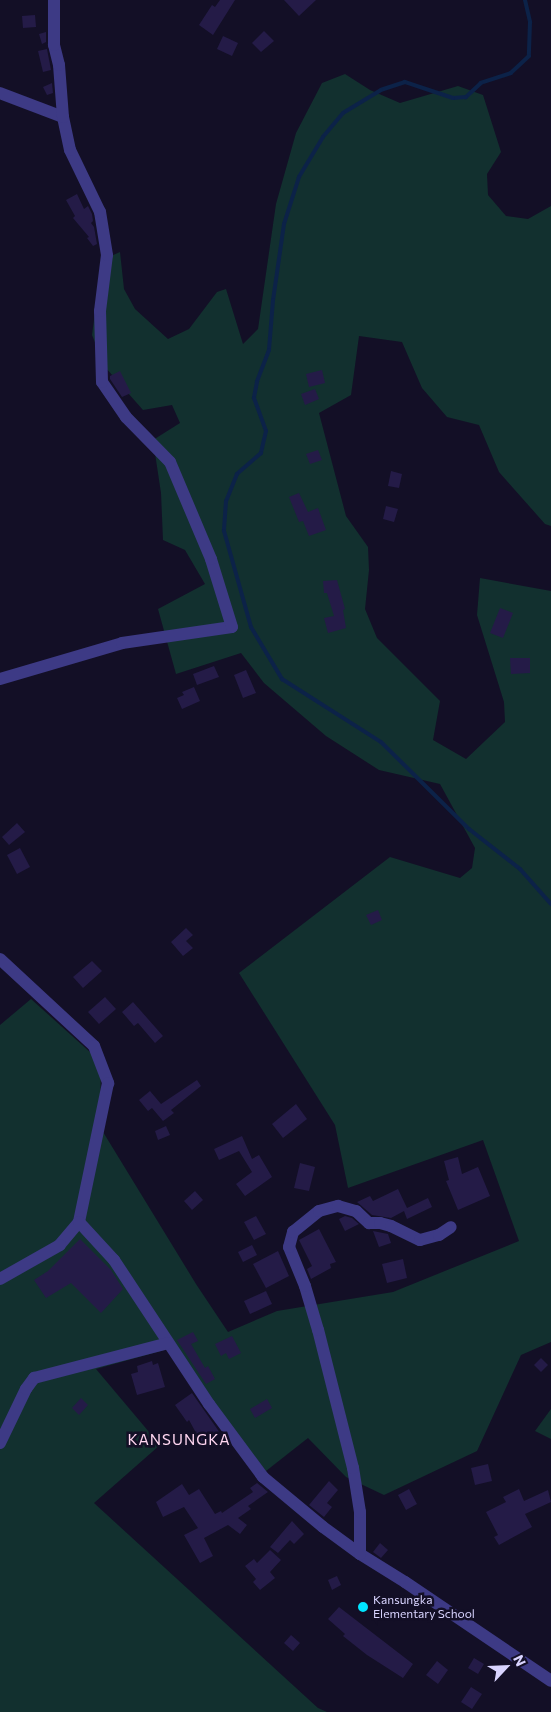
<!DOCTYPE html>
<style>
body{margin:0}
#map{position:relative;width:551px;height:1712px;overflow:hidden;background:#130f26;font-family:Commissioner,sans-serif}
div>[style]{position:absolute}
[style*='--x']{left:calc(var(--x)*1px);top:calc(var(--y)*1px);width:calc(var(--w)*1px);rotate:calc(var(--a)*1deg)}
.green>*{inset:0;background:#12302f}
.stream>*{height:4px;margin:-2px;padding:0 2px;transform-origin:2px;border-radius:2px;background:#0c2248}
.building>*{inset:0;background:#241b47}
.street>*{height:12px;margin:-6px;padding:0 6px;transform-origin:6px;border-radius:6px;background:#3d3a85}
.dots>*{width:14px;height:14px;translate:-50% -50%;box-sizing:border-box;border:2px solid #130f26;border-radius:50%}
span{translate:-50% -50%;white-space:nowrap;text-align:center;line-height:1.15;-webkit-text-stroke:5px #130f26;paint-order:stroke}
.poi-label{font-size:12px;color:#d9d4ff}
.left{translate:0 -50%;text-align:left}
.quarter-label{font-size:15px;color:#ffd6f0;letter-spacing:1px}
.north{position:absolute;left:481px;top:1642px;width:50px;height:50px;-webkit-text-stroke:4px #130f26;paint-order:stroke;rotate:65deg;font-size:14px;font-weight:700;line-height:20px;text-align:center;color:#d9d4ff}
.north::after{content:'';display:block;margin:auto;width:18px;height:22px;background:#d9d4ff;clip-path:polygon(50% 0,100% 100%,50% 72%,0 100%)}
</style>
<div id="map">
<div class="green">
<div style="clip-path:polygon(345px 74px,370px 90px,400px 103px,458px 86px,483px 95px,501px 152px,487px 174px,488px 195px,506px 216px,528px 219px,551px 206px,551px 526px,545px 524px,499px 472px,479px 425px,447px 417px,422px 388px,402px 342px,359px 336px,351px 395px,319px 413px,346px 516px,368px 547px,369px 570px,365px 609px,377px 638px,440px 701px,433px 740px,466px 759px,505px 722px,504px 702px,477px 615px,480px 578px,551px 591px,551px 1342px,521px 1355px,477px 1451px,384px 1495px,346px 1477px,308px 1438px,266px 1471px,168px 1349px,96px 1369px,160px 1445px,94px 1503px,318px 1708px,327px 1712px,0 1712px,0 1025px,31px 999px,101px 1062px,100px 1127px,196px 1284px,228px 1332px,277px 1311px,393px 1292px,519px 1241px,483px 1140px,348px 1188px,335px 1125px,239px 973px,390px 857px,460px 878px,472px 868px,475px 848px,440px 784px,379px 770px,326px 736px,264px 683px,241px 653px,176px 674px,158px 609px,205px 584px,185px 550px,163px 540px,161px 493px,153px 440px,180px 423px,172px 405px,143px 410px,105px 367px,92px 335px,102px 260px,120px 252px,124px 289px,135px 309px,168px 339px,189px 329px,217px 292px,226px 289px,243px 344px,258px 329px,276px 204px,296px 133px,322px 83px)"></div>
<div style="clip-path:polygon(551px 1409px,551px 1439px,535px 1431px)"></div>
</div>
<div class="stream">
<div style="--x:525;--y:0;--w:23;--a:77"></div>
<div style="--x:530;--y:22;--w:34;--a:92"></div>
<div style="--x:529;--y:56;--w:25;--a:137"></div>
<div style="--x:511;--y:73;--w:32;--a:162"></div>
<div style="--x:481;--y:83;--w:21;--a:137"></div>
<div style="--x:466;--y:97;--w:13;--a:176"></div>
<div style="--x:453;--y:98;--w:51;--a:-161.6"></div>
<div style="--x:405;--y:82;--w:25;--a:162"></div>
<div style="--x:381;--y:90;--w:44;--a:148.8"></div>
<div style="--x:343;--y:113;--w:31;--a:130"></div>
<div style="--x:323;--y:137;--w:47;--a:121"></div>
<div style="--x:299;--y:177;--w:49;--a:107.7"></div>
<div style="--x:284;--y:224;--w:77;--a:98.2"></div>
<div style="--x:273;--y:300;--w:50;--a:94.6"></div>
<div style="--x:269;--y:350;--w:34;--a:111"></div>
<div style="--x:257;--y:382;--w:16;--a:101"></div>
<div style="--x:254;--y:398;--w:35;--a:70"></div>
<div style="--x:266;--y:431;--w:23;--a:103"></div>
<div style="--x:261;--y:453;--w:32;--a:139"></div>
<div style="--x:237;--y:474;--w:29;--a:112"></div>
<div style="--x:226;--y:501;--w:30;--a:94"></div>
<div style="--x:224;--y:531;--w:100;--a:74.3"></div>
<div style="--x:251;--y:627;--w:61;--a:59.2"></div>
<div style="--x:282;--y:679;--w:117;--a:32.5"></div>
<div style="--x:381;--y:742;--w:124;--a:44.7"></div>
<div style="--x:469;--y:829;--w:65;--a:38.1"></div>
<div style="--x:520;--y:869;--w:47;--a:48.5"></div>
</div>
<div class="building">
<div style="clip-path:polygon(220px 0,235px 0,213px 35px,199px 25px,212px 5px,215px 7px)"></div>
<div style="clip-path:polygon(284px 0,316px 0,299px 16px)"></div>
<div style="clip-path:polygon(35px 15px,36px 27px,23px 28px,22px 16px)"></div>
<div style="clip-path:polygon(264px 31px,274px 41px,261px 52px,252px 43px)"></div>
<div style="clip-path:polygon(46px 32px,46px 42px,42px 44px,39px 34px)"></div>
<div style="clip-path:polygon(223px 36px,238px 43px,232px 56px,217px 49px)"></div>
<div style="clip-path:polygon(47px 49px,51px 70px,43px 72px,38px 51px)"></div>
<div style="clip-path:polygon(52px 83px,53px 93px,47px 95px,43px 87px)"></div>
<div style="clip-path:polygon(77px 194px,84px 209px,88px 206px,92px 214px,93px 221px,91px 223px,94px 227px,97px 244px,93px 246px,87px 238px,89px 237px,73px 218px,75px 216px,66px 200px)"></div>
<div style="clip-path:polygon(322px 370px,325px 383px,309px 387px,306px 374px)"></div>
<div style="clip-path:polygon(120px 371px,131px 393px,122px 397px,110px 379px,110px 376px)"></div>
<div style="clip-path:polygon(315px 389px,319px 399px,305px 405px,301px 394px)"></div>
<div style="clip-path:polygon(318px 450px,322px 460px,310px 464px,306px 454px)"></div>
<div style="clip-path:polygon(391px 471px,402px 474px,399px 488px,388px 486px)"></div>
<div style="clip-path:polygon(299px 493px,308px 512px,318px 508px,326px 530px,309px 536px,303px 521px,299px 522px,289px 497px)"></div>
<div style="clip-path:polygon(386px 506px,398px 509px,394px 522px,383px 519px)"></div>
<div style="clip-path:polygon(337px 580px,345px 609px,343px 610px,346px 628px,328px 633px,324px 618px,334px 616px,327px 593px,324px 593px,323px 581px)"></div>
<div style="clip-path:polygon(500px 608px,513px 613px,503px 638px,490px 633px)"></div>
<div style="clip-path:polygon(510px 658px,530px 658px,530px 673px,511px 674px)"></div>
<div style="clip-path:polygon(214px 666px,219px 677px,197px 685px,193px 674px)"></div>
<div style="clip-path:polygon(246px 670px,256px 693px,243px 698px,234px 675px)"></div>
<div style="clip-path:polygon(194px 687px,200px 701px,182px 709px,177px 698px,184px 695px,182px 692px)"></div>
<div style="clip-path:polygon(17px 823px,25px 832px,9px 845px,2px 837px)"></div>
<div style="clip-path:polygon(20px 848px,30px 867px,17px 874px,7px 855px)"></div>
<div style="clip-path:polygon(378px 910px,382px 920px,371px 925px,366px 915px)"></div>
<div style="clip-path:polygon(186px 928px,193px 935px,186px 941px,193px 948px,183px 956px,171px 942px)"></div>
<div style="clip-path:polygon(92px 961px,102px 971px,83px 988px,73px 977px)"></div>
<div style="clip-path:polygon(105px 997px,116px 1009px,99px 1024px,88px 1012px)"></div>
<div style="clip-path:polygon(133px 1002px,163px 1036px,155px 1043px,138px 1023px,134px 1026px,122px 1012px)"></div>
<div style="clip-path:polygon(197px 1080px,201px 1086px,171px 1110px,174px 1113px,163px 1121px,152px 1108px,148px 1111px,139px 1100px,150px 1091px,161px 1104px)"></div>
<div style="clip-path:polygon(296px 1104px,307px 1119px,283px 1138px,272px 1124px)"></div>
<div style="clip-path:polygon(166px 1126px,170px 1135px,158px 1140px,155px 1131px)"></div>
<div style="clip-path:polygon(242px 1136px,252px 1159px,259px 1155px,272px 1177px,245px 1196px,236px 1184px,252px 1172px,239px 1151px,219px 1160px,214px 1149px)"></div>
<div style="clip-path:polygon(458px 1157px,462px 1174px,478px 1167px,490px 1196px,458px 1210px,446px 1181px,449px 1180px,444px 1161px)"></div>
<div style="clip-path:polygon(300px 1163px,315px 1167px,309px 1191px,294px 1188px)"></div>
<div style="clip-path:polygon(398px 1189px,407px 1208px,428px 1198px,432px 1207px,407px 1219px,404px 1211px,391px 1218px,372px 1215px,357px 1202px,370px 1196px,373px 1201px)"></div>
<div style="clip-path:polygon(195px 1191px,203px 1200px,192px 1210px,184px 1201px)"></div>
<div style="clip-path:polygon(256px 1216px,266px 1234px,254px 1240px,244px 1222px)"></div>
<div style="clip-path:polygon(345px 1216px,352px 1218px,359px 1224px,345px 1231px,339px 1219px)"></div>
<div style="clip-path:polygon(319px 1229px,336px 1262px,330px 1264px,331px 1268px,311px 1279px,307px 1269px,312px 1266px,299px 1240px)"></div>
<div style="clip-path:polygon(373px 1231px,388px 1234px,391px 1243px,379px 1247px)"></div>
<div style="clip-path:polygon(80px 1239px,111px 1270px,123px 1289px,101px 1313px,71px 1283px,46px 1298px,34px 1280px,48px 1271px)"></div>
<div style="clip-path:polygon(252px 1245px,257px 1255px,243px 1262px,238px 1252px)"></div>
<div style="clip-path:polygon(278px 1251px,289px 1276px,266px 1288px,253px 1264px)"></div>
<div style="clip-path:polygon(403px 1259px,407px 1278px,387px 1283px,382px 1264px)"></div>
<div style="clip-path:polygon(266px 1291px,272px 1304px,250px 1314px,244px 1301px)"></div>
<div style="clip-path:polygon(193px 1332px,198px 1341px,191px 1344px,205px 1368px,208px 1366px,215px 1379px,206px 1384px,177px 1340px)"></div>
<div style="clip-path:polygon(232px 1336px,241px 1353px,229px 1359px,226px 1353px,221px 1356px,215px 1344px)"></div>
<div style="clip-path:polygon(541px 1358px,548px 1365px,541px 1372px,534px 1365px)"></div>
<div style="clip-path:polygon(152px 1361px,153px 1365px,158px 1363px,165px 1387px,137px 1395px,131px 1374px,138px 1372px,137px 1366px)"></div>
<div style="clip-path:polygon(192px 1393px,220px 1433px,201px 1442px,189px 1420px,187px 1422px,175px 1405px)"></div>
<div style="clip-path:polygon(81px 1398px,88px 1405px,79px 1415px,72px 1408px)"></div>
<div style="clip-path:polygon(267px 1399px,272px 1408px,255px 1418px,250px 1409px)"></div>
<div style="clip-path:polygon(488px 1464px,492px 1481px,475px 1485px,471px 1468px)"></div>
<div style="clip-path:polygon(329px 1481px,338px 1490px,327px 1503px,332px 1507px,324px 1517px,309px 1505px)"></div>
<div style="clip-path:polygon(257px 1483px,268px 1492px,248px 1506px,251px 1509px,238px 1518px,247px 1525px,240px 1534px,228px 1525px,204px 1538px,213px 1556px,200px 1563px,184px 1535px,198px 1528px,184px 1507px,163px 1517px,156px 1502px,182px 1484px,189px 1495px,199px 1489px,215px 1514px,221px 1511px,222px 1513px,253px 1492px,250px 1488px)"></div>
<div style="clip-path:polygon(409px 1489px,417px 1504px,406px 1510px,398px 1495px)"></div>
<div style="clip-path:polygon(519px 1489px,524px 1501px,548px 1490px,551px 1502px,525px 1514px,532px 1527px,499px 1545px,494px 1537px,498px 1535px,486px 1512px,506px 1502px,503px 1497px)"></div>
<div style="clip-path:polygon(292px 1521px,304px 1534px,294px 1544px,290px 1540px,278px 1553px,270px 1547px)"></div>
<div style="clip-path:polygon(380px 1543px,388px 1550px,381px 1558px,373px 1552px)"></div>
<div style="clip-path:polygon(270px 1550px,281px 1560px,270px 1572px,275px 1578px,260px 1590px,253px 1582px,256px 1579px,245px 1566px,254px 1559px,257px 1563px)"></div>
<div style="clip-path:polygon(337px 1576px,341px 1585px,332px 1590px,328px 1580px)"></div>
<div style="clip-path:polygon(339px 1607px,413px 1664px,403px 1678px,367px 1655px,343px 1636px,345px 1634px,328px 1619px)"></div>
<div style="clip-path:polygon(291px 1635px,300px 1643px,293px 1651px,284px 1643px)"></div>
<div style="clip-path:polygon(474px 1658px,484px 1664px,478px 1674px,468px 1668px)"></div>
<div style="clip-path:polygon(437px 1661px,448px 1670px,438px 1684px,426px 1675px)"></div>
<div style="clip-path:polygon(471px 1687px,482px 1694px,472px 1709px,461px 1702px)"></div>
</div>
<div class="street">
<div style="--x:0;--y:93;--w:67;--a:20.9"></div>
<div style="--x:0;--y:679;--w:127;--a:-16.4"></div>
<div style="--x:122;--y:643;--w:111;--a:-8.3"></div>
<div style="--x:232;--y:627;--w:71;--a:-107.2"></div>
<div style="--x:211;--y:559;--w:105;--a:-112.9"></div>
<div style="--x:170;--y:462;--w:63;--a:-134.4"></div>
<div style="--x:126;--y:417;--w:42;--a:-124.4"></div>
<div style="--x:102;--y:382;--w:71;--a:-91.6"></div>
<div style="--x:100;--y:311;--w:56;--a:-82.9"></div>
<div style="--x:107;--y:255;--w:44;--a:-99.2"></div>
<div style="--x:100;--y:212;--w:69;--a:-115.8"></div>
<div style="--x:70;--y:150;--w:34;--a:-102"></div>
<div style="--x:63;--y:117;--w:52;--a:-94.4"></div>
<div style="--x:59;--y:65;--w:21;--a:-104"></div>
<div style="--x:54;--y:45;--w:45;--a:-90"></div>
<div style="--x:0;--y:959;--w:128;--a:42.8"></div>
<div style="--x:94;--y:1046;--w:40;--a:69"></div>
<div style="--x:108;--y:1083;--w:142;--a:101.8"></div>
<div style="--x:79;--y:1222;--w:30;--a:130"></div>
<div style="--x:60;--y:1245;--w:69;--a:150.5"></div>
<div style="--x:79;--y:1222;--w:52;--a:47.4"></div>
<div style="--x:114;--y:1260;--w:173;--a:56.6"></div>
<div style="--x:209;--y:1404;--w:91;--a:53.5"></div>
<div style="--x:263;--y:1477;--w:78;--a:39.8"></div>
<div style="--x:323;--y:1527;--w:46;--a:36.1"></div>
<div style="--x:360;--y:1554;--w:53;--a:31.9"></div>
<div style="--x:405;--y:1582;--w:176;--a:34.1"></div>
<div style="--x:0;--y:1443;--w:60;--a:-64.3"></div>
<div style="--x:26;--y:1389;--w:14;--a:-54"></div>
<div style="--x:34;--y:1378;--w:138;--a:-14.6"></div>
<div style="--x:360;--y:1554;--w:42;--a:-90"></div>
<div style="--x:360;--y:1512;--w:45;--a:-99"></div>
<div style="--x:353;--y:1468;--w:142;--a:-104.2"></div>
<div style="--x:318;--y:1330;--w:46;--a:-106.5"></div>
<div style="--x:305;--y:1286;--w:42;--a:-112.3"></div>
<div style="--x:289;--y:1247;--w:16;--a:-75"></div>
<div style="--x:293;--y:1232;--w:33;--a:-39"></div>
<div style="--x:319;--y:1211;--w:20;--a:-15"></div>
<div style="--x:338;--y:1206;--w:19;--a:16"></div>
<div style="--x:356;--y:1211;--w:18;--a:43"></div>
<div style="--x:369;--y:1223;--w:11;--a:0"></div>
<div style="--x:380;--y:1223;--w:11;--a:15"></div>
<div style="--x:391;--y:1226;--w:32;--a:26"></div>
<div style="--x:420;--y:1240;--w:20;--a:-15"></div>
<div style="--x:439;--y:1235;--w:14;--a:-34"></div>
</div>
<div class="dots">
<div style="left:363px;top:1607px;background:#00e5ff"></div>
</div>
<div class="poi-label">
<span class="left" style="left:373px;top:1607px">Kansungka<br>Elementary School</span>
</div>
<div class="quarter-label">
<span style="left:179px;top:1440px">KANSUNGKA</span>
</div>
<div class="north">N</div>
</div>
